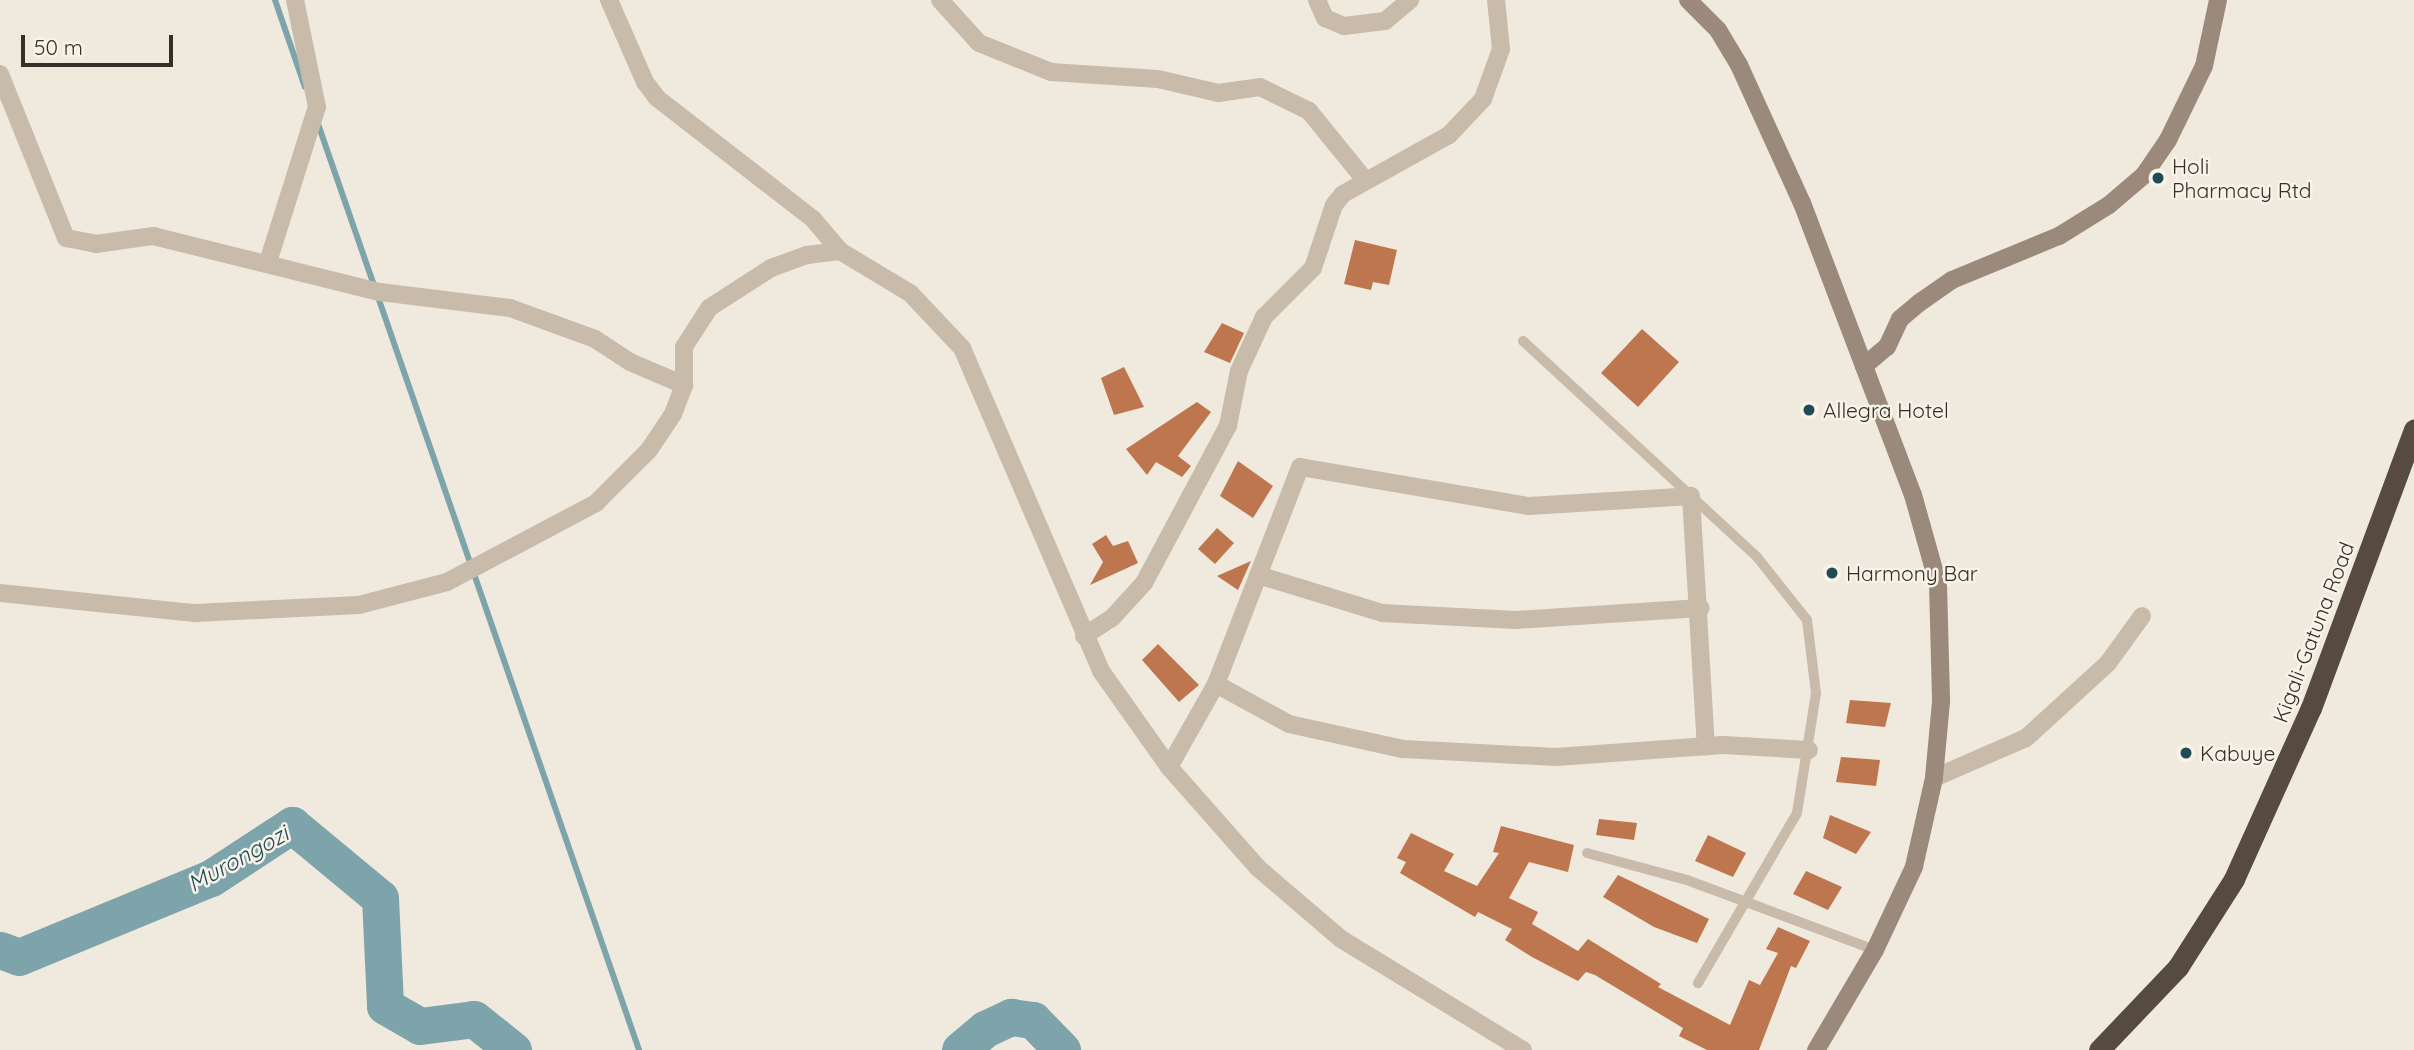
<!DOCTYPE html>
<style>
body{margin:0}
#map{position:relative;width:2414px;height:1050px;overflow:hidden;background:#f0e9dd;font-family:Quicksand,sans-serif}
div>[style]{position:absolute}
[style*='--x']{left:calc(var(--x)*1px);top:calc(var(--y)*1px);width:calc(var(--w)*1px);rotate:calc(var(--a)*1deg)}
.stream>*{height:6px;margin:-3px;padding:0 3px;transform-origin:3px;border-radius:3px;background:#7ea4ab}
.river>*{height:37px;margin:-18.5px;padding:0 18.5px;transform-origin:18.5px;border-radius:18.5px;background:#7ea4ab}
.building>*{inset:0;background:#bd764e}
.lane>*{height:10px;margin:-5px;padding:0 5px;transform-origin:5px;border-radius:5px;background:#c8bbaa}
.street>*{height:18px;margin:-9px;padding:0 9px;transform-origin:9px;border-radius:9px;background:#c8bbaa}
.secondary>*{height:18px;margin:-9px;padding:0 9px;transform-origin:9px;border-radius:9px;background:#9b8a7b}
.highway>*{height:21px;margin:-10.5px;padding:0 10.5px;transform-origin:10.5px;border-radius:10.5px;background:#564a41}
.dots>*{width:19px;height:19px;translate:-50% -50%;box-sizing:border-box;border:4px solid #f8f3e9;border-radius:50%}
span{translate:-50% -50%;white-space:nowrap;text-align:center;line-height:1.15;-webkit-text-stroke:5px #f8f3e9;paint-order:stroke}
.poi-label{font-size:21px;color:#352e29}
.left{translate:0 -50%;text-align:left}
.street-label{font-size:21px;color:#352e29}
.water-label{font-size:23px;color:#214b54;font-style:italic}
.scale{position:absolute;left:21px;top:35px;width:152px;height:32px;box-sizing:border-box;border:4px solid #352e29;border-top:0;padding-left:9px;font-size:21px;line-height:24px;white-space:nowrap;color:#352e29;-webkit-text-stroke:5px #f8f3e9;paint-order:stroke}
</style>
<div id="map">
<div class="stream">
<div style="--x:275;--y:0;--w:92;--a:71"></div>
<div style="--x:317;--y:121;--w:983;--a:70.88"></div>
</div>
<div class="river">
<div style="--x:0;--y:950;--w:20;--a:20"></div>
<div style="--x:19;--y:957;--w:208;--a:-22.4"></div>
<div style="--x:211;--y:878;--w:97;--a:-33.2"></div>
<div style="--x:292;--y:825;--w:114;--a:39.7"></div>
<div style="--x:380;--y:898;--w:108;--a:87.3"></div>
<div style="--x:385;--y:1006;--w:40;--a:29.7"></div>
<div style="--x:420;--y:1026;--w:54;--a:-7.4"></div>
<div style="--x:474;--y:1019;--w:50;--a:38.5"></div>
<div style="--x:960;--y:1050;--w:33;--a:-40"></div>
<div style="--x:985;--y:1029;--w:29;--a:-25"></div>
<div style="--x:1011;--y:1017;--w:22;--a:8"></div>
<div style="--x:1033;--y:1020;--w:42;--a:46"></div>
</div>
<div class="building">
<div style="clip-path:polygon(1355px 240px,1397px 250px,1389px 285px,1373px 282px,1371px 290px,1344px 284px)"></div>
<div style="clip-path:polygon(1222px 323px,1244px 333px,1230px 363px,1204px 352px)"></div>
<div style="clip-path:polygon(1642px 329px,1679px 362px,1638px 407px,1601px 373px)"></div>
<div style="clip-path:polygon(1124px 367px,1144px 407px,1114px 415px,1101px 378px)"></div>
<div style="clip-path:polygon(1197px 402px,1211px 412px,1178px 456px,1191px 466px,1182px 477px,1156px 462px,1147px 475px,1126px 449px)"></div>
<div style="clip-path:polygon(1238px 461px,1273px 486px,1253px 518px,1220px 496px)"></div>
<div style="clip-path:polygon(1217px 528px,1234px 543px,1215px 564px,1198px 549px)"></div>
<div style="clip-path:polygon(1106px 535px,1113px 546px,1128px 541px,1138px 563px,1090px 585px,1103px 562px,1092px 544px)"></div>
<div style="clip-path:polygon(1251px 561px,1238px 590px,1217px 576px)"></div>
<div style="clip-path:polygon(1158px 644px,1199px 685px,1179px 702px,1142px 660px)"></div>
<div style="clip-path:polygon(1850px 700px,1891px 703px,1885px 727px,1846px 723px)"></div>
<div style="clip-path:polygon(1841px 757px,1880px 760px,1876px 786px,1836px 782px)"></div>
<div style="clip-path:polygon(1830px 815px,1871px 832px,1856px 854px,1823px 838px)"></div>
<div style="clip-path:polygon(1599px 819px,1637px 823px,1634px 840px,1596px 835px)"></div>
<div style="clip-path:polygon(1501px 826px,1574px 845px,1568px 872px,1529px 862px,1509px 898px,1538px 912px,1532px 924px,1578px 951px,1588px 939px,1661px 984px,1658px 987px,1730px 1025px,1749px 980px,1760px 985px,1778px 953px,1766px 949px,1778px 927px,1810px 941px,1796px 968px,1791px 966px,1759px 1050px,1707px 1050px,1679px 1036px,1683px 1028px,1595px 975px,1586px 972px,1578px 981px,1532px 957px,1505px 940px,1512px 929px,1478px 912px,1475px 917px,1400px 873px,1406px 862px,1397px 858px,1411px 833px,1454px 854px,1444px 871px,1477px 886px,1499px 853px,1493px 852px)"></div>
<div style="clip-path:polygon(1708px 835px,1746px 853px,1733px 877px,1695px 861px)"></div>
<div style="clip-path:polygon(1806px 871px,1842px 887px,1828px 910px,1793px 894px)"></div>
<div style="clip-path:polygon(1618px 875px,1709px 919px,1697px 943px,1654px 927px,1603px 897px)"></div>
</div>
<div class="lane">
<div style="--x:1523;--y:341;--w:318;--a:42.7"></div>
<div style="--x:1757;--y:557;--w:80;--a:51.6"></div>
<div style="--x:1807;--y:620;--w:74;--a:83"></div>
<div style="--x:1816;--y:693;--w:121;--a:99"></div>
<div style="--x:1797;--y:813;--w:197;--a:120.2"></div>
<div style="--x:1587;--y:853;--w:104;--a:15.1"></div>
<div style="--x:1687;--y:880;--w:201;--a:20.4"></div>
</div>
<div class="street">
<div style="--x:609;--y:0;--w:90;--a:66.3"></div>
<div style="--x:645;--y:82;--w:20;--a:53"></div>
<div style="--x:657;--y:98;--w:197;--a:37.8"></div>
<div style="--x:813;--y:219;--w:42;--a:49.8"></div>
<div style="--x:940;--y:0;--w:58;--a:47.8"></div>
<div style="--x:979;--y:43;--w:78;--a:21.9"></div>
<div style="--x:1051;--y:72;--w:107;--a:3.7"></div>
<div style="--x:1158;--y:79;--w:62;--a:13.1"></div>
<div style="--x:1218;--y:93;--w:42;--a:-8.1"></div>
<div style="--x:1260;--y:87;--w:55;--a:26.1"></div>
<div style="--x:1309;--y:111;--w:89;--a:50.9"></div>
<div style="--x:1317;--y:0;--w:20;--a:66"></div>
<div style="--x:1325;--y:18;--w:21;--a:23"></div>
<div style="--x:1344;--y:26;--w:41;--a:-7"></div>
<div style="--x:1385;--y:21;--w:33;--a:-40"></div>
<div style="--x:0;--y:74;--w:177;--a:68.1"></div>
<div style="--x:66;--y:238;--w:31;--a:11"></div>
<div style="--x:96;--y:244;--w:58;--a:-8"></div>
<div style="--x:153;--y:236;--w:234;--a:13.9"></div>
<div style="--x:380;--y:292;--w:131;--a:7"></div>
<div style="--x:510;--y:308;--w:90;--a:20"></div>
<div style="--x:595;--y:339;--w:42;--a:33.3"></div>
<div style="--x:630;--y:362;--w:59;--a:23.1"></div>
<div style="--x:268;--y:262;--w:163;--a:-72.5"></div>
<div style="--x:317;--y:107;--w:109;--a:-101.6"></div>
<div style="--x:1258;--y:575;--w:130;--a:17"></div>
<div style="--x:1382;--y:613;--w:134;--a:3"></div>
<div style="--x:1516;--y:620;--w:185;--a:-3.7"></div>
<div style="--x:0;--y:593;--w:196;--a:5.9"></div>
<div style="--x:195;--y:613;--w:164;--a:-2.8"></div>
<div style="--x:359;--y:605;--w:91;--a:-14.6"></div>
<div style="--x:447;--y:582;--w:169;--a:-27.9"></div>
<div style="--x:596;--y:503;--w:75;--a:-45"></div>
<div style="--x:649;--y:450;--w:43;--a:-56.3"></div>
<div style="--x:673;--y:414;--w:31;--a:-69"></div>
<div style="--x:684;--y:385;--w:38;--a:-90"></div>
<div style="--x:684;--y:347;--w:46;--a:-57.3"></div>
<div style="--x:709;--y:308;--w:74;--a:-32.8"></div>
<div style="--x:771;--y:268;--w:38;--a:-20"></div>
<div style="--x:807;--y:255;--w:33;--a:-7"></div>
<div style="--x:840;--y:251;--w:82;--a:31"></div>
<div style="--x:910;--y:293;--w:76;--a:46.6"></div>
<div style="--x:962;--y:348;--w:352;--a:66.7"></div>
<div style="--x:1101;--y:671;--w:118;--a:54.7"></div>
<div style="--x:1169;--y:767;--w:135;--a:48.6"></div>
<div style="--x:1258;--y:868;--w:109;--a:40.5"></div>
<div style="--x:1341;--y:939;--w:213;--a:31.4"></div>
<div style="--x:1084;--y:636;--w:33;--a:-33"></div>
<div style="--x:1112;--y:618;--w:47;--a:-47.6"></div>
<div style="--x:1144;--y:583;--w:178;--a:-61.9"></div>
<div style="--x:1228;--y:426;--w:56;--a:-78.7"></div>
<div style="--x:1239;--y:371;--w:60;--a:-65.2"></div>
<div style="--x:1264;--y:317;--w:69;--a:-45"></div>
<div style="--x:1313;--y:268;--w:66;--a:-71.6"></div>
<div style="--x:1334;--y:205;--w:14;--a:-51"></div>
<div style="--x:1343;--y:194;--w:121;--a:-29.1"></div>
<div style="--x:1449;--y:135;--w:50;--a:-46.6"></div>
<div style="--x:1483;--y:99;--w:53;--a:-70.2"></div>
<div style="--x:1501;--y:49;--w:49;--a:-95.8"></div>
<div style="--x:1216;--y:684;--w:83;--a:28.7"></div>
<div style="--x:1289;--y:724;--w:117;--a:12.4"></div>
<div style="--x:1403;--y:749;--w:153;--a:3"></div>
<div style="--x:1556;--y:757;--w:167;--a:-4.1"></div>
<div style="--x:1723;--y:745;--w:86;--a:3.3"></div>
<div style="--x:1169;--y:767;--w:95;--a:-60.5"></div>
<div style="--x:1216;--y:684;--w:233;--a:-68.8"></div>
<div style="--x:1300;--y:467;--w:232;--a:9.7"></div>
<div style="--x:1529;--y:506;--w:162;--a:-3.5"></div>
<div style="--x:1691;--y:496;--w:251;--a:86.6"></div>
<div style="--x:1934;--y:778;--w:100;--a:-23.5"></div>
<div style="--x:2026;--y:738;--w:111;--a:-42.4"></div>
<div style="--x:2108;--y:663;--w:58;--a:-54.1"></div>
</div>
<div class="secondary">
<div style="--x:1688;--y:0;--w:42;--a:45"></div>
<div style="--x:1718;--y:30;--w:41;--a:59"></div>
<div style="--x:1739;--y:65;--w:152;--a:65.5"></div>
<div style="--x:1802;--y:203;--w:312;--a:69.2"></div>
<div style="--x:1913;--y:495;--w:92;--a:74.3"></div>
<div style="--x:1938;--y:584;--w:118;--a:88.5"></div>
<div style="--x:1941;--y:702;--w:76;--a:95.3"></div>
<div style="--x:1934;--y:778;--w:91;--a:102.7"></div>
<div style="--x:1914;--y:867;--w:92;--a:115.2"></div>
<div style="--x:1875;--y:950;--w:116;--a:120.5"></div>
<div style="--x:1864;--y:366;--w:30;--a:-40"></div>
<div style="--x:1887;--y:347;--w:31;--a:-65"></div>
<div style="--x:1900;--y:319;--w:25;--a:-40"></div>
<div style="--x:1919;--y:303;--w:40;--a:-34.9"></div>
<div style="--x:1952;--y:280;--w:116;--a:-22.4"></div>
<div style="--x:2059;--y:236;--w:59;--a:-31.8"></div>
<div style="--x:2109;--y:205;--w:46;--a:-40.6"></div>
<div style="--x:2144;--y:175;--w:42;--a:-55.6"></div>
<div style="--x:2168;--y:140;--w:82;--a:-64.1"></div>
<div style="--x:2204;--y:66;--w:67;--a:-78"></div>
</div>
<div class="highway">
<div style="--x:2099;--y:1050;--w:115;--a:-46.4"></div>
<div style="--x:2178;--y:967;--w:104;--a:-57.5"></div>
<div style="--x:2234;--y:879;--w:188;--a:-65.8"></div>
<div style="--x:2311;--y:708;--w:297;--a:-69.7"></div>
</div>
<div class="dots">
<div style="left:2158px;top:178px;background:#214b54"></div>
<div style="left:1809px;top:410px;background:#214b54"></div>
<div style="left:1832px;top:573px;background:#214b54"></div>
<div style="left:2186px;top:753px;background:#214b54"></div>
</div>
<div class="poi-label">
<span class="left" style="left:2172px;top:178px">Holi<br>Pharmacy Rtd</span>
<span class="left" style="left:1823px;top:410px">Allegra Hotel</span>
<span class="left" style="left:1846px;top:573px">Harmony Bar</span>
<span class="left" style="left:2200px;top:753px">Kabuye</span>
</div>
<div class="street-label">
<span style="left:2313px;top:632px;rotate:-69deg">Kigali-Gatuna Road</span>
</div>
<div class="water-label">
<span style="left:238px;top:859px;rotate:-29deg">Murongozi</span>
</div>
<div class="scale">50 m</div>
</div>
